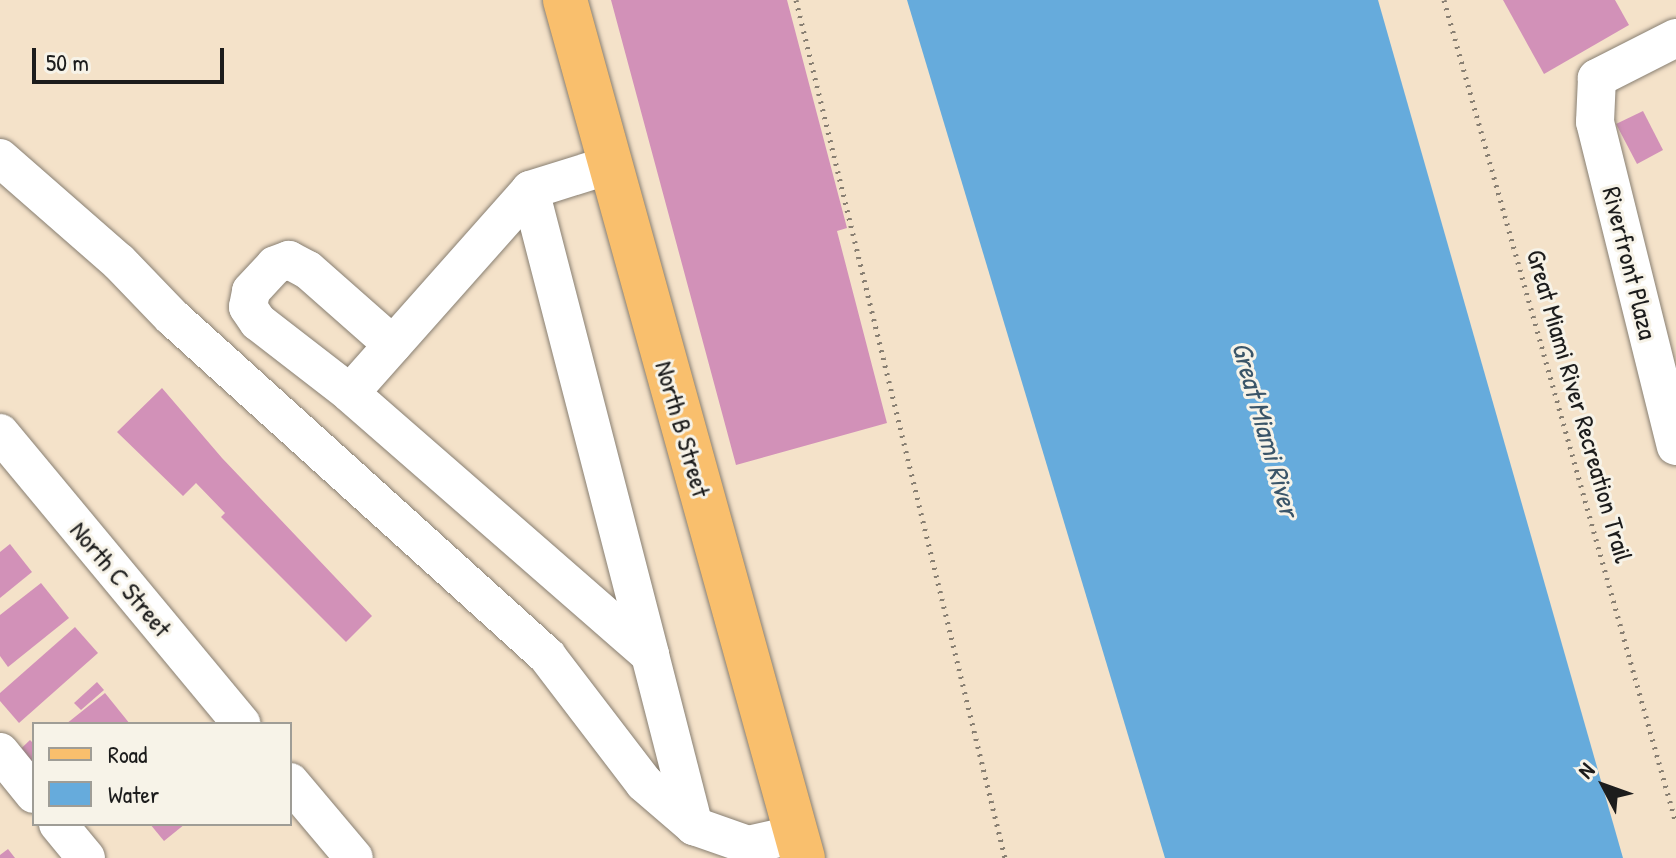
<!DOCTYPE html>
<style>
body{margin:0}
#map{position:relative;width:1676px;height:858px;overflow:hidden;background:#f4e2c9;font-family:"Patrick Hand",sans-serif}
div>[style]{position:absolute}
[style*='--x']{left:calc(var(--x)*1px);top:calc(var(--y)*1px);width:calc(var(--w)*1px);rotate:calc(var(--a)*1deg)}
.water>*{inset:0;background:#66abdc}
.building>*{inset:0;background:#d291b8}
.path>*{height:5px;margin-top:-2.5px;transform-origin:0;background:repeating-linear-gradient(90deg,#887f72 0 2px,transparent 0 8px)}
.roads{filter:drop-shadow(0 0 2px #887f72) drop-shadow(0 0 2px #887f72)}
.minor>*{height:38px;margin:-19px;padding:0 19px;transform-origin:19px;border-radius:19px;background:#fff}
.major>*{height:44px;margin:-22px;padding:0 22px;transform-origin:22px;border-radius:22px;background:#f9bf6d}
span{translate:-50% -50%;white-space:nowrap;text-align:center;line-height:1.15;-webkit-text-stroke:6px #f7f3e8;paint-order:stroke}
.street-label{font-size:26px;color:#1c1c1c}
.water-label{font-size:28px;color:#3a5569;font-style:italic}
.legend{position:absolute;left:32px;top:722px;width:260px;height:104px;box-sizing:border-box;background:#f7f3e8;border:2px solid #9f9d96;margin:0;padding:10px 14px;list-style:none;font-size:24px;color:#1c1c1c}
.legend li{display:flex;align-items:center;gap:16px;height:40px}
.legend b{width:40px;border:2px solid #9f9d96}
.north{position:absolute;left:1564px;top:746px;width:80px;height:80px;-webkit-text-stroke:6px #f7f3e8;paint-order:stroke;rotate:311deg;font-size:22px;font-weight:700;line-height:32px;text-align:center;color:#1c1c1c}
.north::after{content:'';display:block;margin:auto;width:28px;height:36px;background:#1c1c1c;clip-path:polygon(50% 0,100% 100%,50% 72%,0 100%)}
.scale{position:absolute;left:32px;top:48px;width:192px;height:36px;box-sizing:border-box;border:4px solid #1c1c1c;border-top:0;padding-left:10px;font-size:24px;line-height:28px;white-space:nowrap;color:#1c1c1c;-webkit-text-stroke:6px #f7f3e8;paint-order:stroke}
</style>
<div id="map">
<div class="water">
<div style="clip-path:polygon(907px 0,1378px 0,1623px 858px,1165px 858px)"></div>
</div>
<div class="building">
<div style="clip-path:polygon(611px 0,787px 0,847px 228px,837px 231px,887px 423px,736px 465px)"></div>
<div style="clip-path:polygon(1503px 0,1615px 0,1629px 25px,1544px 74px)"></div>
<div style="clip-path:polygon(1643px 111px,1663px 150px,1637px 164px,1616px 124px)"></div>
<div style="clip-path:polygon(162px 388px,222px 458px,372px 616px,346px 642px,221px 517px,225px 513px,196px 483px,183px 496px,117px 432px)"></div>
<div style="clip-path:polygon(10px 544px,32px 572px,0 598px,0 552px)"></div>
<div style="clip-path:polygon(41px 583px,69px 618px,8px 667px,0 656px,0 615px)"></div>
<div style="clip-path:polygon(75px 627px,98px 653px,19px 723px,0 701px,0 693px)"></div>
<div style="clip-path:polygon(97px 682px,104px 690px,81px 710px,74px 703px)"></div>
<div style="clip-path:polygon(105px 693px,130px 724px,66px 724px)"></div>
<div style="clip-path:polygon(30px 740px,34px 744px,34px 790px,8px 761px)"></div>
<div style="clip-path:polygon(150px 824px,185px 824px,164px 841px)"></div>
<div style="clip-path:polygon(8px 849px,15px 858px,0 858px,0 855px)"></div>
</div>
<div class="path">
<div style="--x:796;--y:0;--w:883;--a:76.31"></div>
<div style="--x:1444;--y:0;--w:855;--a:74.26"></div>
</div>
<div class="roads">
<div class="minor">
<div style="--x:1676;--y:38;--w:89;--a:153.1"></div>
<div style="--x:1597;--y:78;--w:44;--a:92.6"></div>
<div style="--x:1595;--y:122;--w:334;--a:76"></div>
<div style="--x:0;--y:158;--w:158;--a:41.2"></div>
<div style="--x:119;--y:262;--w:76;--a:46.1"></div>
<div style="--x:172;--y:317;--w:506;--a:42.11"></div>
<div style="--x:547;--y:656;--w:160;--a:52.6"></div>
<div style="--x:644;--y:783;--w:66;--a:40.7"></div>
<div style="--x:694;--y:826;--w:57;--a:19.4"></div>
<div style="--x:748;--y:845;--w:50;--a:-12.7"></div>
<div style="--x:530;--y:190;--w:480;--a:75.5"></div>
<div style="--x:650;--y:655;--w:398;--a:-138.9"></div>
<div style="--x:350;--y:393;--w:271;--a:-48.4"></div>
<div style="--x:530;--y:190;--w:84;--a:-17.4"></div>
<div style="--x:350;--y:393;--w:116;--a:-142.3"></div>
<div style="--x:258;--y:322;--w:18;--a:-124"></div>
<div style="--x:248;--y:307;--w:16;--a:-79"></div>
<div style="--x:251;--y:291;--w:35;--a:-47"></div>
<div style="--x:275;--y:265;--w:15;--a:-20"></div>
<div style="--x:289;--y:260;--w:21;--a:28"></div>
<div style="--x:308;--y:270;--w:113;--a:41.4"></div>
<div style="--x:0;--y:433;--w:378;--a:50.3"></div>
<div style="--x:650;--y:655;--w:177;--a:75.6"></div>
<div style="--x:0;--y:752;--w:54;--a:51"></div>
<div style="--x:290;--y:782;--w:99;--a:49.9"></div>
<div style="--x:58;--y:824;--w:44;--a:50.5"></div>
</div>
<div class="major">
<div style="--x:565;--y:0;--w:890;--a:74.5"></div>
</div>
</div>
<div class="street-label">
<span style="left:1630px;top:263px;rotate:76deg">Riverfront Plaza</span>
<span style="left:1580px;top:406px;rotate:74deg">Great Miami River Recreation Trail</span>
<span style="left:683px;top:429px;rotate:74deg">North B Street</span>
<span style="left:121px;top:579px;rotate:50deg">North C Street</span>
</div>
<div class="water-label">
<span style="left:1266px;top:429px;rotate:74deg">Great Miami River</span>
</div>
<ul class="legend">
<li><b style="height:10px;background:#f9bf6d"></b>Road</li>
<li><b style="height:22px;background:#66abdc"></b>Water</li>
</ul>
<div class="north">N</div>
<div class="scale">50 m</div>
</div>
